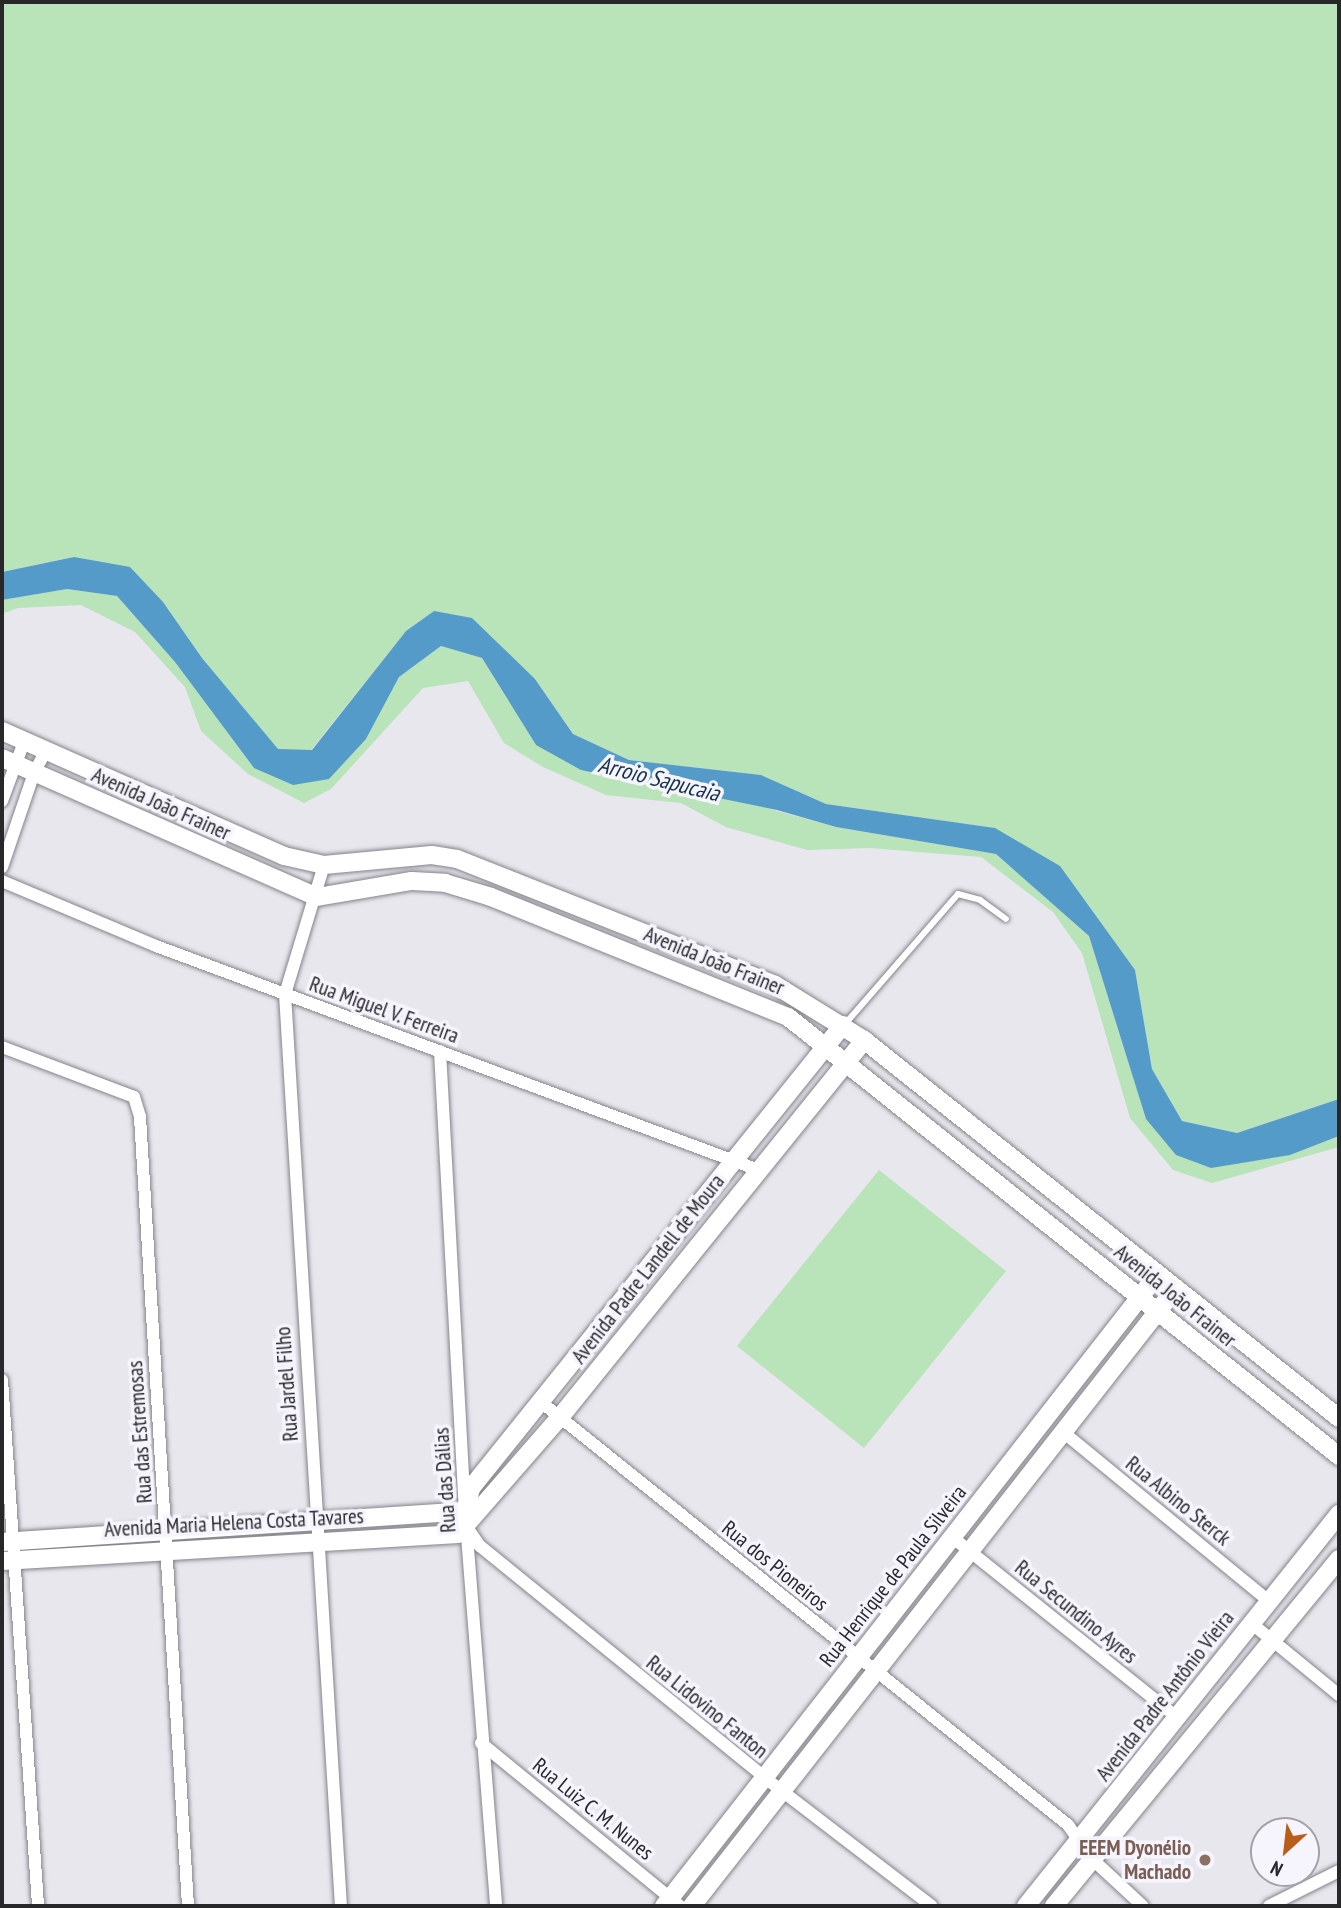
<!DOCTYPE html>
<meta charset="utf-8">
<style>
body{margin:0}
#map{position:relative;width:1341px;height:1908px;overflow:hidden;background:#e8e7ee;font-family:"PT Sans Narrow",sans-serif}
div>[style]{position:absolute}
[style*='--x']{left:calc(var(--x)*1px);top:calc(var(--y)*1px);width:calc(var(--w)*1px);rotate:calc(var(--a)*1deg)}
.green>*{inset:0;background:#b9e3b9}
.water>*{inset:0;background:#549bca}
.roads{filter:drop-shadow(0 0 2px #85838a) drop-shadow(0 0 2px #85838a)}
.lane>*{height:6px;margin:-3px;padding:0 3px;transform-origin:3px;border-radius:3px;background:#fff}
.street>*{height:12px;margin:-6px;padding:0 6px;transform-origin:6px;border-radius:6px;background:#fff}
.secondary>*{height:18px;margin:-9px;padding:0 9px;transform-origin:9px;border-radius:9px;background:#fff}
.dots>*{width:19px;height:19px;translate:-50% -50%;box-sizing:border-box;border:4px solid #f6f4fc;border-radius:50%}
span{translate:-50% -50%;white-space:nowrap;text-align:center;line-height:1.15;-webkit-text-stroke:7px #f6f4fc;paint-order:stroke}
.street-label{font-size:21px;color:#28272a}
.education-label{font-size:21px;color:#785e54;font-weight:700}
.right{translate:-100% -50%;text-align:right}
.water-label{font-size:23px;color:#143448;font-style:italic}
.frame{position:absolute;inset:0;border:4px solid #28272a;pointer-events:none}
.north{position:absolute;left:1250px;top:1817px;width:70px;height:70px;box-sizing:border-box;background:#f6f4fc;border:2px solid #a4a2a8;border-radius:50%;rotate:207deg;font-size:19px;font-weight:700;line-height:28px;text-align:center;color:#28272a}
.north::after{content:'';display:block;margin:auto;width:24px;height:32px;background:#bc5c19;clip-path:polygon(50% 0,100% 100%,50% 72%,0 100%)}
</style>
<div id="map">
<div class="green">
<div style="clip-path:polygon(2px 2px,1339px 2px,1339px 1099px,1237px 1133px,1182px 1121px,1152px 1069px,1135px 970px,995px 828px,826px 804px,761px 775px,629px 760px,573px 734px,535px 679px,434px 611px,406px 631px,311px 750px,278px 750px,202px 658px,163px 602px,74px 557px,2px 572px)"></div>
<div style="clip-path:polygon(67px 589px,117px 596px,175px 662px,254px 768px,366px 739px,399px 677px,441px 646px,482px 658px,536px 745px,836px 827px,996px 854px,1089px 936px,1146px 1119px,1290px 1155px,1339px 1136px,1339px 1147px,1212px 1183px,1173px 1170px,1130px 1118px,1082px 953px,1053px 912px,981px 857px,870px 848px,807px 850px,726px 827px,681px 803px,606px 795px,543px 767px,504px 743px,468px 681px,423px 688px,331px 789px,304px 803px,248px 774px,201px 731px,185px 687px,135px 632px,81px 605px,18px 608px,2px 614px,2px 600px)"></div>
<div style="clip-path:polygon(879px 1170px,1006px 1271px,864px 1448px,737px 1346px)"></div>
</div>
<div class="water">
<div style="clip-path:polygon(74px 557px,130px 567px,163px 602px,202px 658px,278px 749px,312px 750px,406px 631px,434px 611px,472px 618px,535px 679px,573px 734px,629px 760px,761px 775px,826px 804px,995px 828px,1060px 866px,1135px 970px,1152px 1069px,1182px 1121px,1237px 1133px,1339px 1099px,1339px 1136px,1290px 1155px,1211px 1168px,1176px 1155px,1146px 1119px,1089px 936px,996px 854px,836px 827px,777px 810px,581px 770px,536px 745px,482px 658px,441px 646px,399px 677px,366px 739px,329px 779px,293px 785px,254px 768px,175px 662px,117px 596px,67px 589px,2px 600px,2px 572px)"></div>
</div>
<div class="roads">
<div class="lane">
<div style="--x:845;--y:1024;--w:172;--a:-49"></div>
<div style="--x:958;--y:894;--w:23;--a:15"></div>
<div style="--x:980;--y:900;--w:32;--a:36"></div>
</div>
<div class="street">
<div style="--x:2;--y:801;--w:66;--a:-69.6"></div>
<div style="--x:324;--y:865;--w:135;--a:106.8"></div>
<div style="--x:285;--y:994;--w:914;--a:86.49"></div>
<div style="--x:2;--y:867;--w:99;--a:-71.2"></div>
<div style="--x:34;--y:773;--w:27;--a:-62"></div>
<div style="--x:2;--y:881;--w:167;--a:22.9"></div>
<div style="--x:156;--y:946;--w:640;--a:20.39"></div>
<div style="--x:2;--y:1047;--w:141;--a:20.7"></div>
<div style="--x:134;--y:1097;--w:21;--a:73"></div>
<div style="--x:140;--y:1117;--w:790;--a:86.52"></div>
<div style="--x:440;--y:1051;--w:448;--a:86.9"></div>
<div style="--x:2;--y:1380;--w:527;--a:86.08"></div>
<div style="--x:541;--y:1402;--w:676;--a:38.75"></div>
<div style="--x:1068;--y:1825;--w:42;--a:54.8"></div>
<div style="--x:1092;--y:1859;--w:69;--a:42.7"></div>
<div style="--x:1063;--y:1432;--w:266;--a:39.4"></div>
<div style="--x:466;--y:1523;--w:384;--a:85.5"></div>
<div style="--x:467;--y:1527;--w:23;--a:56"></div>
<div style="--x:480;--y:1546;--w:367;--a:39.1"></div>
<div style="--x:765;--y:1778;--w:210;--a:37.5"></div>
<div style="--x:952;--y:1537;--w:288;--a:38.7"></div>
<div style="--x:1251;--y:1623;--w:114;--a:39.3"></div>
<div style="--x:481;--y:1743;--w:257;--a:39.3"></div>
<div style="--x:1269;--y:1906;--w:78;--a:-26.6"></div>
</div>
<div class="secondary">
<div style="--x:2;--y:731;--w:308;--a:23.9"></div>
<div style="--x:284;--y:856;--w:41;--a:12.7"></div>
<div style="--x:324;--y:865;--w:108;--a:-5.3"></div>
<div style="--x:432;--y:855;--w:25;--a:9"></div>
<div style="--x:457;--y:859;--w:342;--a:21.6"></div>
<div style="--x:775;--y:985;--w:105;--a:31.7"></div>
<div style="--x:864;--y:1040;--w:607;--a:38.51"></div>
<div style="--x:2;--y:758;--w:344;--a:23.8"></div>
<div style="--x:317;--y:897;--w:96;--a:-9.6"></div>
<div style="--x:412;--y:881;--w:33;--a:3"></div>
<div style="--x:445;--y:883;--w:48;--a:16.9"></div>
<div style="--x:491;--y:897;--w:320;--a:22"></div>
<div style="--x:788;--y:1017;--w:705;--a:38.55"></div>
<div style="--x:2;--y:1542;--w:464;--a:-3.8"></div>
<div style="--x:465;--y:1511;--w:24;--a:-75"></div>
<div style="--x:471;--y:1488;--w:594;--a:-51.22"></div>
<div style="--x:2;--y:1561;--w:457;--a:-3.4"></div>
<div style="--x:458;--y:1534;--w:157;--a:-48.9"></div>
<div style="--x:561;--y:1416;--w:483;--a:-51.1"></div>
<div style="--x:664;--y:1906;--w:802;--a:-51.99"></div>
<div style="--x:692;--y:1906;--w:785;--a:-51.93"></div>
<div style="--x:1026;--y:1906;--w:502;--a:-51.39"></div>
<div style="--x:1054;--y:1906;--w:449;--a:-50.6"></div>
</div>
</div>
<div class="dots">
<div style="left:1205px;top:1860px;background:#8d6e63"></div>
</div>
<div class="street-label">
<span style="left:161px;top:804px;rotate:24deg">Avenida João Frainer</span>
<span style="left:714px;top:961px;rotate:22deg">Avenida João Frainer</span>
<span style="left:384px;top:1010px;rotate:20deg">Rua Miguel V. Ferreira</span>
<span style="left:648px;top:1269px;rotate:-52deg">Avenida Padre Landell de Moura</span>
<span style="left:1175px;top:1296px;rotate:39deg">Avenida João Frainer</span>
<span style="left:287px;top:1384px;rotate:-94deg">Rua Jardel Filho</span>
<span style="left:140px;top:1432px;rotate:-94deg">Rua das Estremosas</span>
<span style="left:445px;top:1480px;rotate:-94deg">Rua das Dálias</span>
<span style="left:1178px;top:1501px;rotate:39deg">Rua Albino Sterck</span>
<span style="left:234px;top:1523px;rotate:-3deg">Avenida Maria Helena Costa Tavares</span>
<span style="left:775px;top:1566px;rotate:39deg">Rua dos Pioneiros</span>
<span style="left:893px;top:1576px;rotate:-52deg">Rua Henrique de Paula Silveira</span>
<span style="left:1076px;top:1612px;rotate:39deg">Rua Secundino Ayres</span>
<span style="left:1165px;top:1696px;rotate:-52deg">Avenida Padre Antônio Vieira</span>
<span style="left:707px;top:1707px;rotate:39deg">Rua Lidovino Fanton</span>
<span style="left:593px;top:1809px;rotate:39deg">Rua Luiz C. M. Nunes</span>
</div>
<div class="education-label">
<span class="right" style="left:1191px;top:1860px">EEEM Dyonélio<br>Machado</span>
</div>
<div class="water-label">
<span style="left:659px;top:779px;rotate:14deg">Arroio Sapucaia</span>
</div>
<div class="frame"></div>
<div class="north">N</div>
</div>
